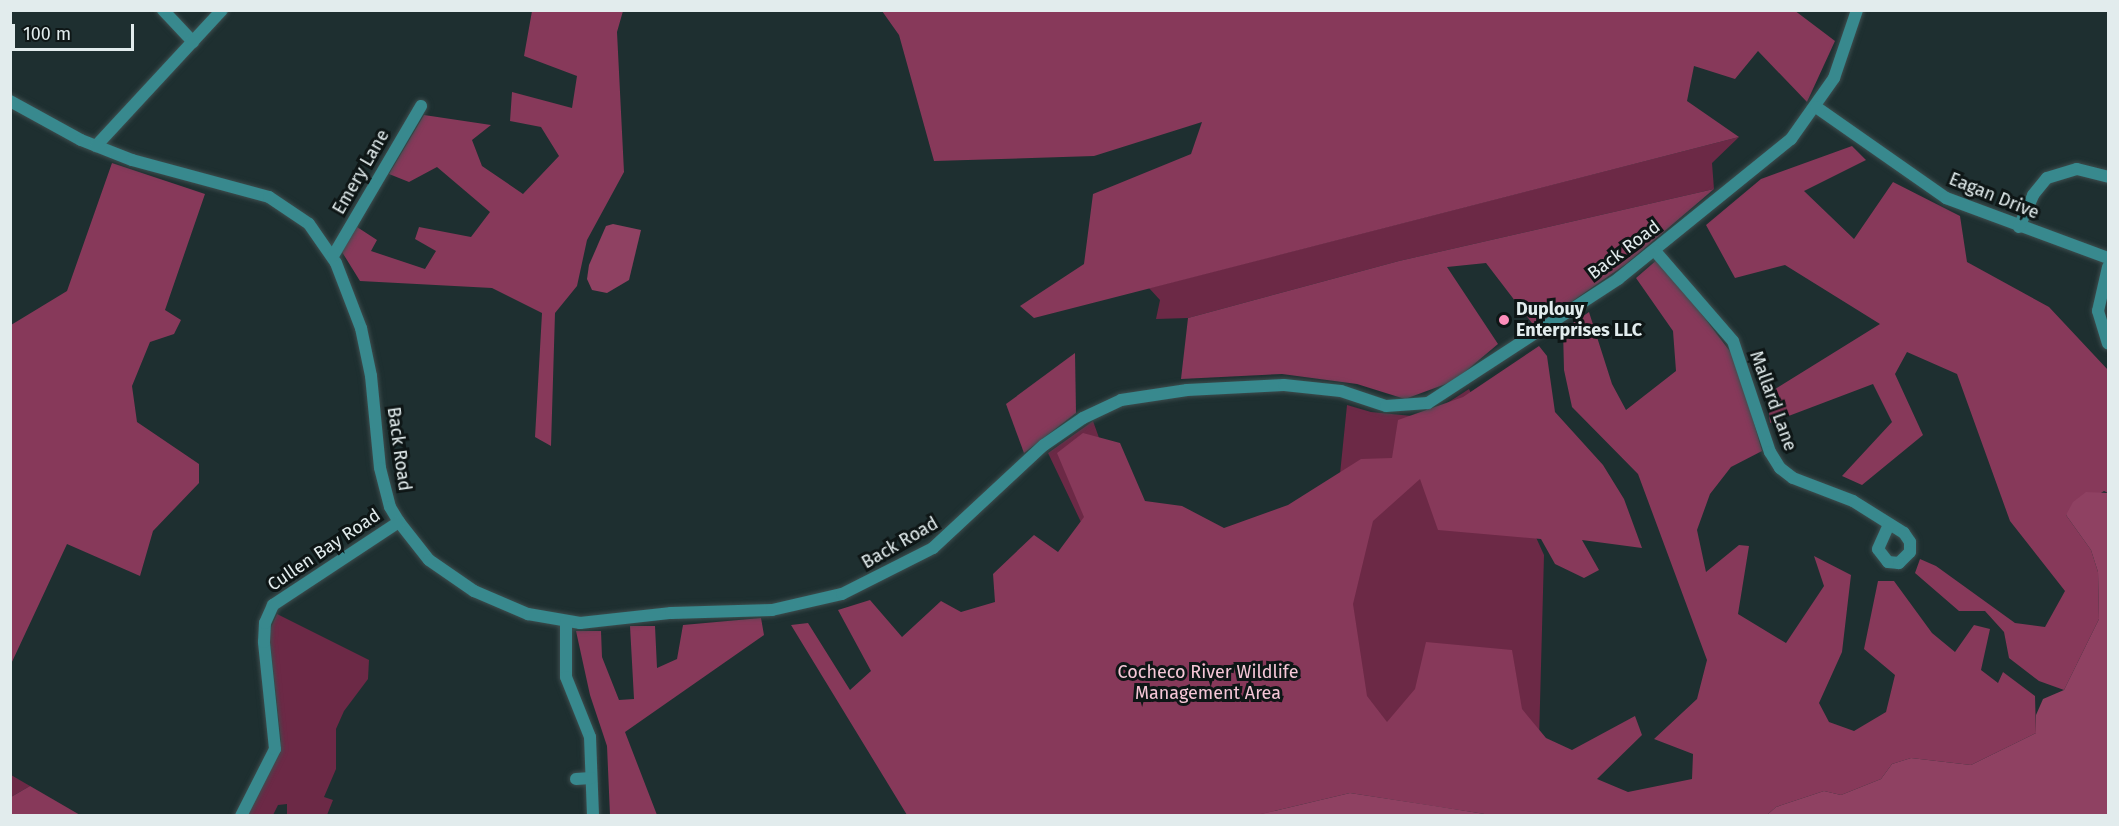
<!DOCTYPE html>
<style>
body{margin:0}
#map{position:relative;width:2119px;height:826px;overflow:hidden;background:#1e2f30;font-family:"Fira Sans",sans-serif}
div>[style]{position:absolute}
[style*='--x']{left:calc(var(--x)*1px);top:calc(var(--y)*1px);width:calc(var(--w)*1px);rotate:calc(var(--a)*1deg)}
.green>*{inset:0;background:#6c2946}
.forest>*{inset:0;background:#87395a}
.water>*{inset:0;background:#8f4162}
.roads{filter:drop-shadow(0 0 2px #3d4d4e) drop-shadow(0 0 2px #3d4d4e)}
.minor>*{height:12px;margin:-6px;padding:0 6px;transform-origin:6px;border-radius:6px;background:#38898e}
.dots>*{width:16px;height:16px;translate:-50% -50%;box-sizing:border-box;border:3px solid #0e1616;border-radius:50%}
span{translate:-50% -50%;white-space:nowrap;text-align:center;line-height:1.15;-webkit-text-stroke:6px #0e1616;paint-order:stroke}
.street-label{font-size:18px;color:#e2eced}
.poi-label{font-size:18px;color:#e2eced;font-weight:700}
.left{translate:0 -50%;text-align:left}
.park-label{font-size:18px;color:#f6c7d7}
.frame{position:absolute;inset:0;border:12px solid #e2eced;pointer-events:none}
.scale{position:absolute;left:12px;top:24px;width:122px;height:27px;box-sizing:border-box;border:3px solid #e2eced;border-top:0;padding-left:8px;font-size:18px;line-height:21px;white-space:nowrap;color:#e2eced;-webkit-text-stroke:4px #0e1616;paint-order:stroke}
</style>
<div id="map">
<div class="green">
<div style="clip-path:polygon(1739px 137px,1712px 163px,1714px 189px,1399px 261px,1188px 318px,1156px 319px,1160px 300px,1149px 288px)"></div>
<div style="clip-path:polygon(1469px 389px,1544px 555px,1537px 815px,1320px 767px,1270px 815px,975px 815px,1111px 585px,1048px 453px,1093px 421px,1137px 544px,1331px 563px,1347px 405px,1371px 412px,1412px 416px,1438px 409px)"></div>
<div style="clip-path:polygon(277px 614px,369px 660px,368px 679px,344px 711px,336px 729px,336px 769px,324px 797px,333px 800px,327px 815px,287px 815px,287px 804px,278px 805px,273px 815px,247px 816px,281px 741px,269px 632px)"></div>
<div style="clip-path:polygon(11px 775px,30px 786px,11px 797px)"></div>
</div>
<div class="forest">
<div style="clip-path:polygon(1794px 10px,1835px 41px,1807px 102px,1758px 51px,1735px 79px,1694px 66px,1687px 101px,1739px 137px,1034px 318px,1020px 306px,1084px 264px,1093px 194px,1191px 154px,1202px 122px,1094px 156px,934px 161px,899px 35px,882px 11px)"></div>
<div style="clip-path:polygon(532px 11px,623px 11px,617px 32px,624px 172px,587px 240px,577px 286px,555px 313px,551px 446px,535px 437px,542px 313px,492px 288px,360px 281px,342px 252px,357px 227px,377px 240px,371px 251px,425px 269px,436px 251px,415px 239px,419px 227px,471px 237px,490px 212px,437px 167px,409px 182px,389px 174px,424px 115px,491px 125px,472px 140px,482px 166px,523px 194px,559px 156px,541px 127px,510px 121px,512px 92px,572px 108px,577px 76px,524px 56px)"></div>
<div style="clip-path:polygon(1852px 146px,1866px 160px,1804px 191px,1854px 239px,1893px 182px,1960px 216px,1967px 262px,2049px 307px,2108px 370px,2108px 493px,2104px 491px,2066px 515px,2091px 550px,2098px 572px,2099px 619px,2064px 690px,2039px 681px,2009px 658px,2004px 632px,1985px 611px,1959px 611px,1915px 573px,1920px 559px,1936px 566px,2015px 623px,2045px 627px,2065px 591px,2010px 521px,1957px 374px,1907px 352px,1895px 374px,1923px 435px,1862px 485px,1842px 476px,1892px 422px,1873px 384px,1770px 423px,1767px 394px,1880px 324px,1785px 265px,1735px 278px,1706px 225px,1761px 179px)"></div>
<div style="clip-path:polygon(112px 163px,205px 194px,165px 310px,181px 320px,174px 334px,150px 342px,132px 386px,137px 422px,199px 464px,199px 483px,153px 531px,140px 576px,67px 544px,11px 664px,11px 325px,67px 291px)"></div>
<div style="clip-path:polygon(1714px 189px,1626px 264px,1535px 327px,1486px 263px,1447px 267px,1498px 344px,1454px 381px,1405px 399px,1357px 384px,1282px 374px,1181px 379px,1188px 318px,1399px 261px)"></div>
<div style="clip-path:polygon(1659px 258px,1735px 358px,1762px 451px,1731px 467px,1710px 494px,1697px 530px,1706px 572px,1739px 545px,1749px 546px,1738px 614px,1786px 643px,1824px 586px,1814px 556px,1851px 575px,1842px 652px,1819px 703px,1829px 722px,1854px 731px,1886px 712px,1895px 675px,1864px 649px,1878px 581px,1894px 581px,1932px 633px,1955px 652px,1974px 625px,1990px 629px,1981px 670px,1998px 683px,2003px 672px,2035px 696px,2036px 733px,1971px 765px,1911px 758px,1892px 764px,1881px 779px,1841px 795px,1824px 791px,1776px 807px,1767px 815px,1491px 815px,1350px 793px,1257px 815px,907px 815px,791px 625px,808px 623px,850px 690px,871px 671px,838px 610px,870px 600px,902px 637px,941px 601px,961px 612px,995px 602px,993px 574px,1034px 535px,1058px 552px,1084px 517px,1057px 453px,1083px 433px,1120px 443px,1145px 501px,1182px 506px,1224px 528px,1288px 505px,1361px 459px,1392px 458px,1398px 420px,1463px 397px,1539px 346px,1547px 356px,1555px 412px,1603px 465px,1624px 499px,1642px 548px,1582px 540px,1599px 570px,1584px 578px,1555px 564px,1541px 539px,1438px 530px,1420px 479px,1373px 521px,1353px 604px,1367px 696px,1387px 722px,1415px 689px,1426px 642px,1512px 650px,1522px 709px,1546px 738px,1572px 750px,1635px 716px,1642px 735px,1597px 779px,1628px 792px,1692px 779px,1693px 754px,1654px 739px,1697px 699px,1707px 660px,1638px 474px,1572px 407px,1564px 370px,1563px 330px,1589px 312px,1612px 384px,1626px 410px,1676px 371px,1673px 331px,1636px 278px)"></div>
<div style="clip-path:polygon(1075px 353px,1076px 413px,1024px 453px,1006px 404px)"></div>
<div style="clip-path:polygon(761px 618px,764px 635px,625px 732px,657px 815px,610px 815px,607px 746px,590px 695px,576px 631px,601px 631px,602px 657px,619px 700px,634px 699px,630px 626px,655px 626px,657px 668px,677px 659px,683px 625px)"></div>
<div style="clip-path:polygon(30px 786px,80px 815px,11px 815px,11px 797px)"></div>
</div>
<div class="water">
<div style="clip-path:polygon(613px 224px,641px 230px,629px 280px,607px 293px,592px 290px,587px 279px,589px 265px,606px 226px)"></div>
<div style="clip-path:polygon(2086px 492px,2108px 493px,2108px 815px,1767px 815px,1776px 807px,1824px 791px,1841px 795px,1881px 779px,1892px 764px,1911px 758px,1971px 765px,2036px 733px,2036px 715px,2043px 699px,2064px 690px,2099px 619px,2098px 572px,2091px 550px,2066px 515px,2073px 502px)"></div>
<div style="clip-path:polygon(1350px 793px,1435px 806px,1491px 815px,1257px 815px)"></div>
</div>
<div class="roads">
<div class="minor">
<div style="--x:163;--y:10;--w:44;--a:46.8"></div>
<div style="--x:10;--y:101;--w:81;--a:28.8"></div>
<div style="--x:81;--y:140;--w:55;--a:21.4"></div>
<div style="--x:132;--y:160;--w:142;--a:15.1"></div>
<div style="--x:269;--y:197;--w:48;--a:34"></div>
<div style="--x:309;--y:224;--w:47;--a:55.3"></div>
<div style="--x:336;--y:263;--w:70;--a:69"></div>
<div style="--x:361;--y:328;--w:49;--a:78.2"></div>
<div style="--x:371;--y:376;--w:92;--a:84.4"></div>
<div style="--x:380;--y:468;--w:40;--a:75.6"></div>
<div style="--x:390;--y:507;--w:17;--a:59"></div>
<div style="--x:399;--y:522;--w:48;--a:51.7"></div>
<div style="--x:429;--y:560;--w:55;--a:34.6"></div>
<div style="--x:474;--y:591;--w:59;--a:23.1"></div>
<div style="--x:528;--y:614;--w:53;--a:9.8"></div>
<div style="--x:580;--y:623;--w:92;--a:-6.3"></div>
<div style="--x:671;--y:613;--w:101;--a:-1.7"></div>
<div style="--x:772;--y:610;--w:72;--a:-12.9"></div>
<div style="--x:842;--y:594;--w:102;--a:-26.8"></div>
<div style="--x:933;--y:548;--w:151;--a:-42.9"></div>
<div style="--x:1044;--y:445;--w:47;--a:-34.7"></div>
<div style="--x:1083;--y:418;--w:42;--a:-25.3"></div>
<div style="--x:1121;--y:400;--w:67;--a:-8.6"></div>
<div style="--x:1187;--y:390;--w:97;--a:-3"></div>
<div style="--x:1284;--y:385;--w:57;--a:6"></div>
<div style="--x:1341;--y:391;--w:47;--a:18.4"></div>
<div style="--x:1386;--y:406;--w:42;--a:-4.1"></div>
<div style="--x:1428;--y:403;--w:227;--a:-33.1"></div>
<div style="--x:1618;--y:279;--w:223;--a:-39"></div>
<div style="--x:1791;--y:139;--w:75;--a:-54.8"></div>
<div style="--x:1834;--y:78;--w:72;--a:-71.3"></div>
<div style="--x:1816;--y:107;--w:159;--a:35"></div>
<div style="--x:1946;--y:198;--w:173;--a:20.3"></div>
<div style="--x:96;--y:146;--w:185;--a:-47.2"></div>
<div style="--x:2019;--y:227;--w:35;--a:-66"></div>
<div style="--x:2033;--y:195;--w:22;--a:-51"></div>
<div style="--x:2047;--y:178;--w:31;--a:-17"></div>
<div style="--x:2077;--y:169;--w:32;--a:14"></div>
<div style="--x:1655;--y:251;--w:119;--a:49.1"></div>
<div style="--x:1733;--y:341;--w:117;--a:71.6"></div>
<div style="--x:1770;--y:452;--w:19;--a:58"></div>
<div style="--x:1780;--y:468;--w:16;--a:38"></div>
<div style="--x:1793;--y:478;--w:64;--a:21"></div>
<div style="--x:1853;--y:501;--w:60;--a:32.1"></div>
<div style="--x:1904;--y:533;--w:11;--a:56"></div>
<div style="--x:1910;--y:542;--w:10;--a:90"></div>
<div style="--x:1910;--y:552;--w:16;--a:135"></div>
<div style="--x:1899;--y:563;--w:11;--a:-175"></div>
<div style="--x:1888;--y:562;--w:16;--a:-128"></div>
<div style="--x:1878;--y:549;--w:27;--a:-66"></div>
<div style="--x:333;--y:256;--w:174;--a:-59.6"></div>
<div style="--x:2108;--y:267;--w:45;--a:102.8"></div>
<div style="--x:2098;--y:311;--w:34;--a:73"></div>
<div style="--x:566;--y:622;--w:55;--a:90"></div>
<div style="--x:566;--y:677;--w:65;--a:68.2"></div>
<div style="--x:590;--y:737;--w:79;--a:87.8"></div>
<div style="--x:576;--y:779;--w:15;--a:-4"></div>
<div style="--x:241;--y:816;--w:75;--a:-63.1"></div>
<div style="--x:275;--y:749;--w:108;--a:-95.9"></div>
<div style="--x:264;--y:642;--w:19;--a:-87"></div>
<div style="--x:265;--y:623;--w:20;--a:-66"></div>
<div style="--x:273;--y:605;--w:151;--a:-33.4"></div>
</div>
</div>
<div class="dots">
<div style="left:1504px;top:320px;background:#fe8ebb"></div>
</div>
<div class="street-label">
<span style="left:361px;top:172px;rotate:-60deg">Emery Lane</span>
<span style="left:1994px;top:196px;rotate:22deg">Eagan Drive</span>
<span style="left:1624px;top:250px;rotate:-37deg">Back Road</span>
<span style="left:1773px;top:401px;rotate:70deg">Mallard Lane</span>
<span style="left:399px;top:449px;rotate:82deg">Back Road</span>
<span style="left:900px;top:543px;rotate:-30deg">Back Road</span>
<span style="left:324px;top:550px;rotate:-34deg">Cullen Bay Road</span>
</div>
<div class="poi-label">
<span class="left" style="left:1516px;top:320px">Duplouy<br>Enterprises LLC</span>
</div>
<div class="park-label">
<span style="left:1208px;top:683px">Cocheco River Wildlife<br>Management Area</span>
</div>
<div class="frame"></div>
<div class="scale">100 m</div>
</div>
